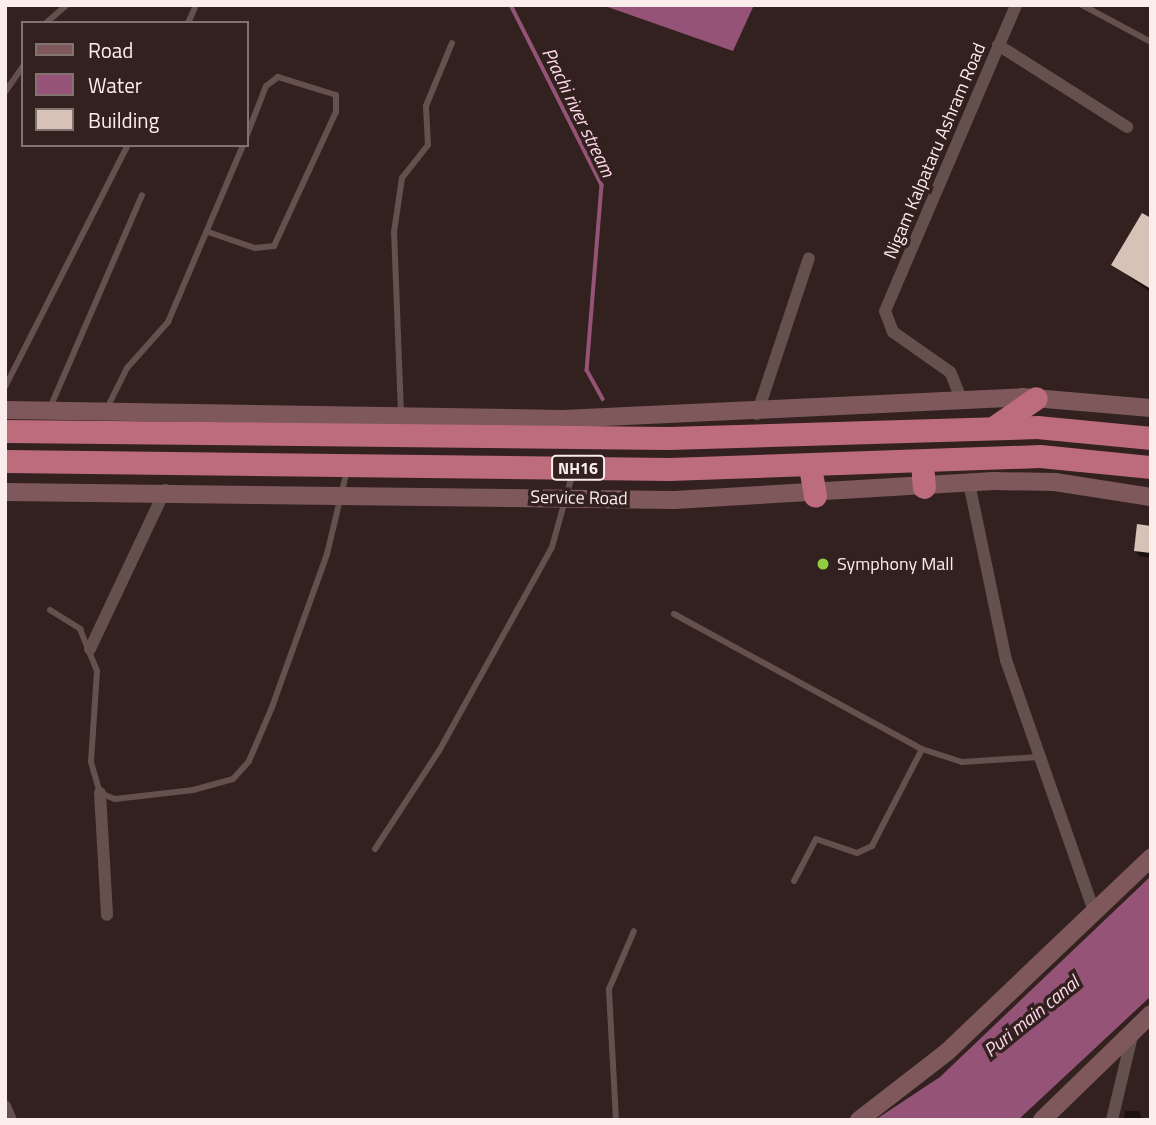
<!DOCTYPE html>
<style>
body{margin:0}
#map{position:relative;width:1156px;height:1125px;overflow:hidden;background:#32211e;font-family:"Titillium Web",sans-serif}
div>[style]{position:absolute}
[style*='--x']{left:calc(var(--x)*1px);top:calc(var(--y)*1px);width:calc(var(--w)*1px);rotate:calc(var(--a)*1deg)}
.water>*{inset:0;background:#955477}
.shadow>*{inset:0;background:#0007}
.stream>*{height:3.5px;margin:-1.75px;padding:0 1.75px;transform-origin:1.75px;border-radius:1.75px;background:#955477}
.building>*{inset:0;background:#d7c2b7}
.lane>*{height:6px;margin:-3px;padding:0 3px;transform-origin:3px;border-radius:3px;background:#64504d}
.street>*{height:12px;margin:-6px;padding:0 6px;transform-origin:6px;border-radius:6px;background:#64504d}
.secondary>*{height:18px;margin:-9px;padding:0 9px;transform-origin:9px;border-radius:9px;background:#7f585b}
.highway>*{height:23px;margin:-11.5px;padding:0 11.5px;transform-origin:11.5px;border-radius:11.5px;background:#bd6c7c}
.dots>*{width:19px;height:19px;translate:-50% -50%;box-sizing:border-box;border:4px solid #32211e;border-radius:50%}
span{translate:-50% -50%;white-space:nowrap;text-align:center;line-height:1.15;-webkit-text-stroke:7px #32211e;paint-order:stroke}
.shield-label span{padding:2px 5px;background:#32211e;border:2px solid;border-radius:5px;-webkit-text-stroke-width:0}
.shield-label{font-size:16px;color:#faedeb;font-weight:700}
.street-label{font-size:18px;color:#faedeb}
.poi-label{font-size:18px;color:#faedeb}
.left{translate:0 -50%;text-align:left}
.water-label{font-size:19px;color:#fed6ea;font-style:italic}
.frame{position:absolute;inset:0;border:7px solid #faedeb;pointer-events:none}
.legend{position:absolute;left:21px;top:21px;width:228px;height:126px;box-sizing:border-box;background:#32211e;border:2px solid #827370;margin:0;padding:9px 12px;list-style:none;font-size:21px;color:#faedeb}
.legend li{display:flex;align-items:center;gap:14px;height:35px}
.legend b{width:35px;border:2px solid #827370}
</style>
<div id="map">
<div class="water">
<div style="clip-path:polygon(602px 5px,754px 5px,733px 51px)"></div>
<div style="clip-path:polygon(1151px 876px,1151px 996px,1018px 1120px,875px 1120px,940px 1077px)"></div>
</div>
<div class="shadow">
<div style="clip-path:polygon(1151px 220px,1151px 293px,1113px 265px)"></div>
<div style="clip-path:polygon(1151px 527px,1151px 558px,1139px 556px,1135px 550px)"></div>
<div style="clip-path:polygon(1125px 1111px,1139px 1111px,1142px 1120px,1124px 1120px)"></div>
</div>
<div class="stream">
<div style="--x:511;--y:5;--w:202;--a:63.2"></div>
<div style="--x:602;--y:185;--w:186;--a:94.6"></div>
<div style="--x:587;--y:370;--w:33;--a:61"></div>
</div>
<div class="building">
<div style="clip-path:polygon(1142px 213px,1151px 218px,1151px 289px,1111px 265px)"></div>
<div style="clip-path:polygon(1137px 524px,1151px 526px,1151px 553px,1134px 551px)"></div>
</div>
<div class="lane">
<div style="--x:1082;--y:5;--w:78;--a:28.2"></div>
<div style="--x:46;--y:23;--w:28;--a:-41"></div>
<div style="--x:188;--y:23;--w:20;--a:-66"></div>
<div style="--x:5;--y:92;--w:32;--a:-55"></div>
<div style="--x:208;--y:232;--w:50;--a:18.8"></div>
<div style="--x:255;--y:248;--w:19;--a:-6"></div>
<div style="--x:274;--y:246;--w:148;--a:-65.2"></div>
<div style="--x:336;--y:112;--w:17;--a:-90"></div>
<div style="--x:336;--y:95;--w:61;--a:-162.8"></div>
<div style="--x:278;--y:77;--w:15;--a:143"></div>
<div style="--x:266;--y:86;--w:53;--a:111.2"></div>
<div style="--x:5;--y:387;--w:271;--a:-63.1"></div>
<div style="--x:107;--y:408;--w:45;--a:-63.4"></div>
<div style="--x:127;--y:368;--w:62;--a:-48.3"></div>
<div style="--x:168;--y:322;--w:192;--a:-67"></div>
<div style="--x:49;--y:410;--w:234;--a:-66.6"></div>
<div style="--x:401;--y:413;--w:181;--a:-92.2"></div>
<div style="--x:394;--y:232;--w:55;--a:-81.6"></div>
<div style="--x:402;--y:178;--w:42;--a:-51.8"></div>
<div style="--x:428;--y:145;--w:39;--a:-93"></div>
<div style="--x:426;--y:106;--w:68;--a:-67.6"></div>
<div style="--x:50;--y:610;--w:36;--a:32"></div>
<div style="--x:80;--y:629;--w:45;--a:68"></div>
<div style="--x:97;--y:671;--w:91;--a:93.8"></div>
<div style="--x:91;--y:762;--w:32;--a:74"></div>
<div style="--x:100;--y:793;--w:16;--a:22"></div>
<div style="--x:115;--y:799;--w:79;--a:-6.6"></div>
<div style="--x:193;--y:790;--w:41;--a:-15.4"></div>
<div style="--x:233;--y:779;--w:24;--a:-48"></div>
<div style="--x:249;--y:761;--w:59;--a:-66.9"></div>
<div style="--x:272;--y:707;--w:163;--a:-70.2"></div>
<div style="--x:327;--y:554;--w:86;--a:-76.6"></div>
<div style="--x:674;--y:614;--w:282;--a:28.6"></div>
<div style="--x:922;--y:749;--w:42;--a:18"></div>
<div style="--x:962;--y:762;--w:77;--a:-3.7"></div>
<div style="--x:375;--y:849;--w:117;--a:-56.9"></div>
<div style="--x:439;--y:751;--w:233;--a:-61"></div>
<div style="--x:552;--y:547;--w:78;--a:-74.4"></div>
<div style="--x:794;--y:881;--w:47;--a:-62.4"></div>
<div style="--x:816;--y:839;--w:43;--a:18.9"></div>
<div style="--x:857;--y:853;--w:17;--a:-25"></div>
<div style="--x:872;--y:846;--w:109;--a:-62.7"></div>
<div style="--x:616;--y:1120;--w:131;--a:-93.1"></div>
<div style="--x:609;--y:989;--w:63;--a:-66.7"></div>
</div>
<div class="street">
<div style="--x:998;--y:45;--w:153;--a:32.4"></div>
<div style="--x:962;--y:401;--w:31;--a:-112"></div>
<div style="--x:950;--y:372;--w:70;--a:-144.9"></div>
<div style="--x:893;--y:332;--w:22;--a:-111"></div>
<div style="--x:885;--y:311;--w:333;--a:-66.8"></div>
<div style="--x:757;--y:414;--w:164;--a:-71.6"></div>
<div style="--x:969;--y:483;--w:181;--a:78.2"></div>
<div style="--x:1006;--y:660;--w:266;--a:70.7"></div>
<div style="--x:90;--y:649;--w:176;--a:-64.7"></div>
<div style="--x:100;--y:793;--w:122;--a:86.7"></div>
<div style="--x:5;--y:1106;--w:15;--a:67"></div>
<div style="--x:1112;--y:1120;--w:86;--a:-76.6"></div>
</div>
<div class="secondary">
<div style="--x:5;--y:410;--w:558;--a:0.92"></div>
<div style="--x:563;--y:419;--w:460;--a:-2.7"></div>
<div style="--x:1022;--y:397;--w:129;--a:4.9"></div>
<div style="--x:5;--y:492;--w:669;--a:0.69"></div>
<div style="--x:674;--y:500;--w:320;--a:-3.4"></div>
<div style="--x:993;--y:481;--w:62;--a:0.9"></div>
<div style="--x:1055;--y:482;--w:97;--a:8.9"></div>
<div style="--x:859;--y:1120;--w:111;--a:-37.7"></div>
<div style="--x:947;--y:1052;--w:282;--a:-43.6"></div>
<div style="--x:1042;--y:1120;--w:152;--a:-44.2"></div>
</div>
<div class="highway">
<div style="--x:993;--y:428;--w:52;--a:-34.9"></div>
<div style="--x:5;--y:431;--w:663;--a:0.6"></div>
<div style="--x:668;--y:438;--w:369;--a:-1.7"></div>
<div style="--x:1037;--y:427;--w:115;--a:5.5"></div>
<div style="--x:5;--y:461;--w:664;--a:0.69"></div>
<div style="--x:669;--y:469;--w:371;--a:-2"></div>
<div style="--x:1040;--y:456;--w:112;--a:5.7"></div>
<div style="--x:922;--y:461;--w:26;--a:86"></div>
<div style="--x:810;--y:467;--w:29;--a:80"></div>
</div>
<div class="dots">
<div style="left:823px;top:564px;background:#91cd40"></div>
</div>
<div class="shield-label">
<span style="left:578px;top:468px">NH16</span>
</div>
<div class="street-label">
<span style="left:935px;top:151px;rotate:-67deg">Nigam Kalpataru Ashram Road</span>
<span style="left:579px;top:498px;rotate:1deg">Service Road</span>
</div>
<div class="poi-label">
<span class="left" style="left:837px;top:564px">Symphony Mall</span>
</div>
<div class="water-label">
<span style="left:579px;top:112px;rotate:64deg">Prachi river stream</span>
<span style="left:1031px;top:1016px;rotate:-39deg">Puri main canal</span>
</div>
<div class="frame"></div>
<ul class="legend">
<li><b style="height:9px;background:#7f585b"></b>Road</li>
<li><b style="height:19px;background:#955477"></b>Water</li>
<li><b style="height:19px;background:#d7c2b7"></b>Building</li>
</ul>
</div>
